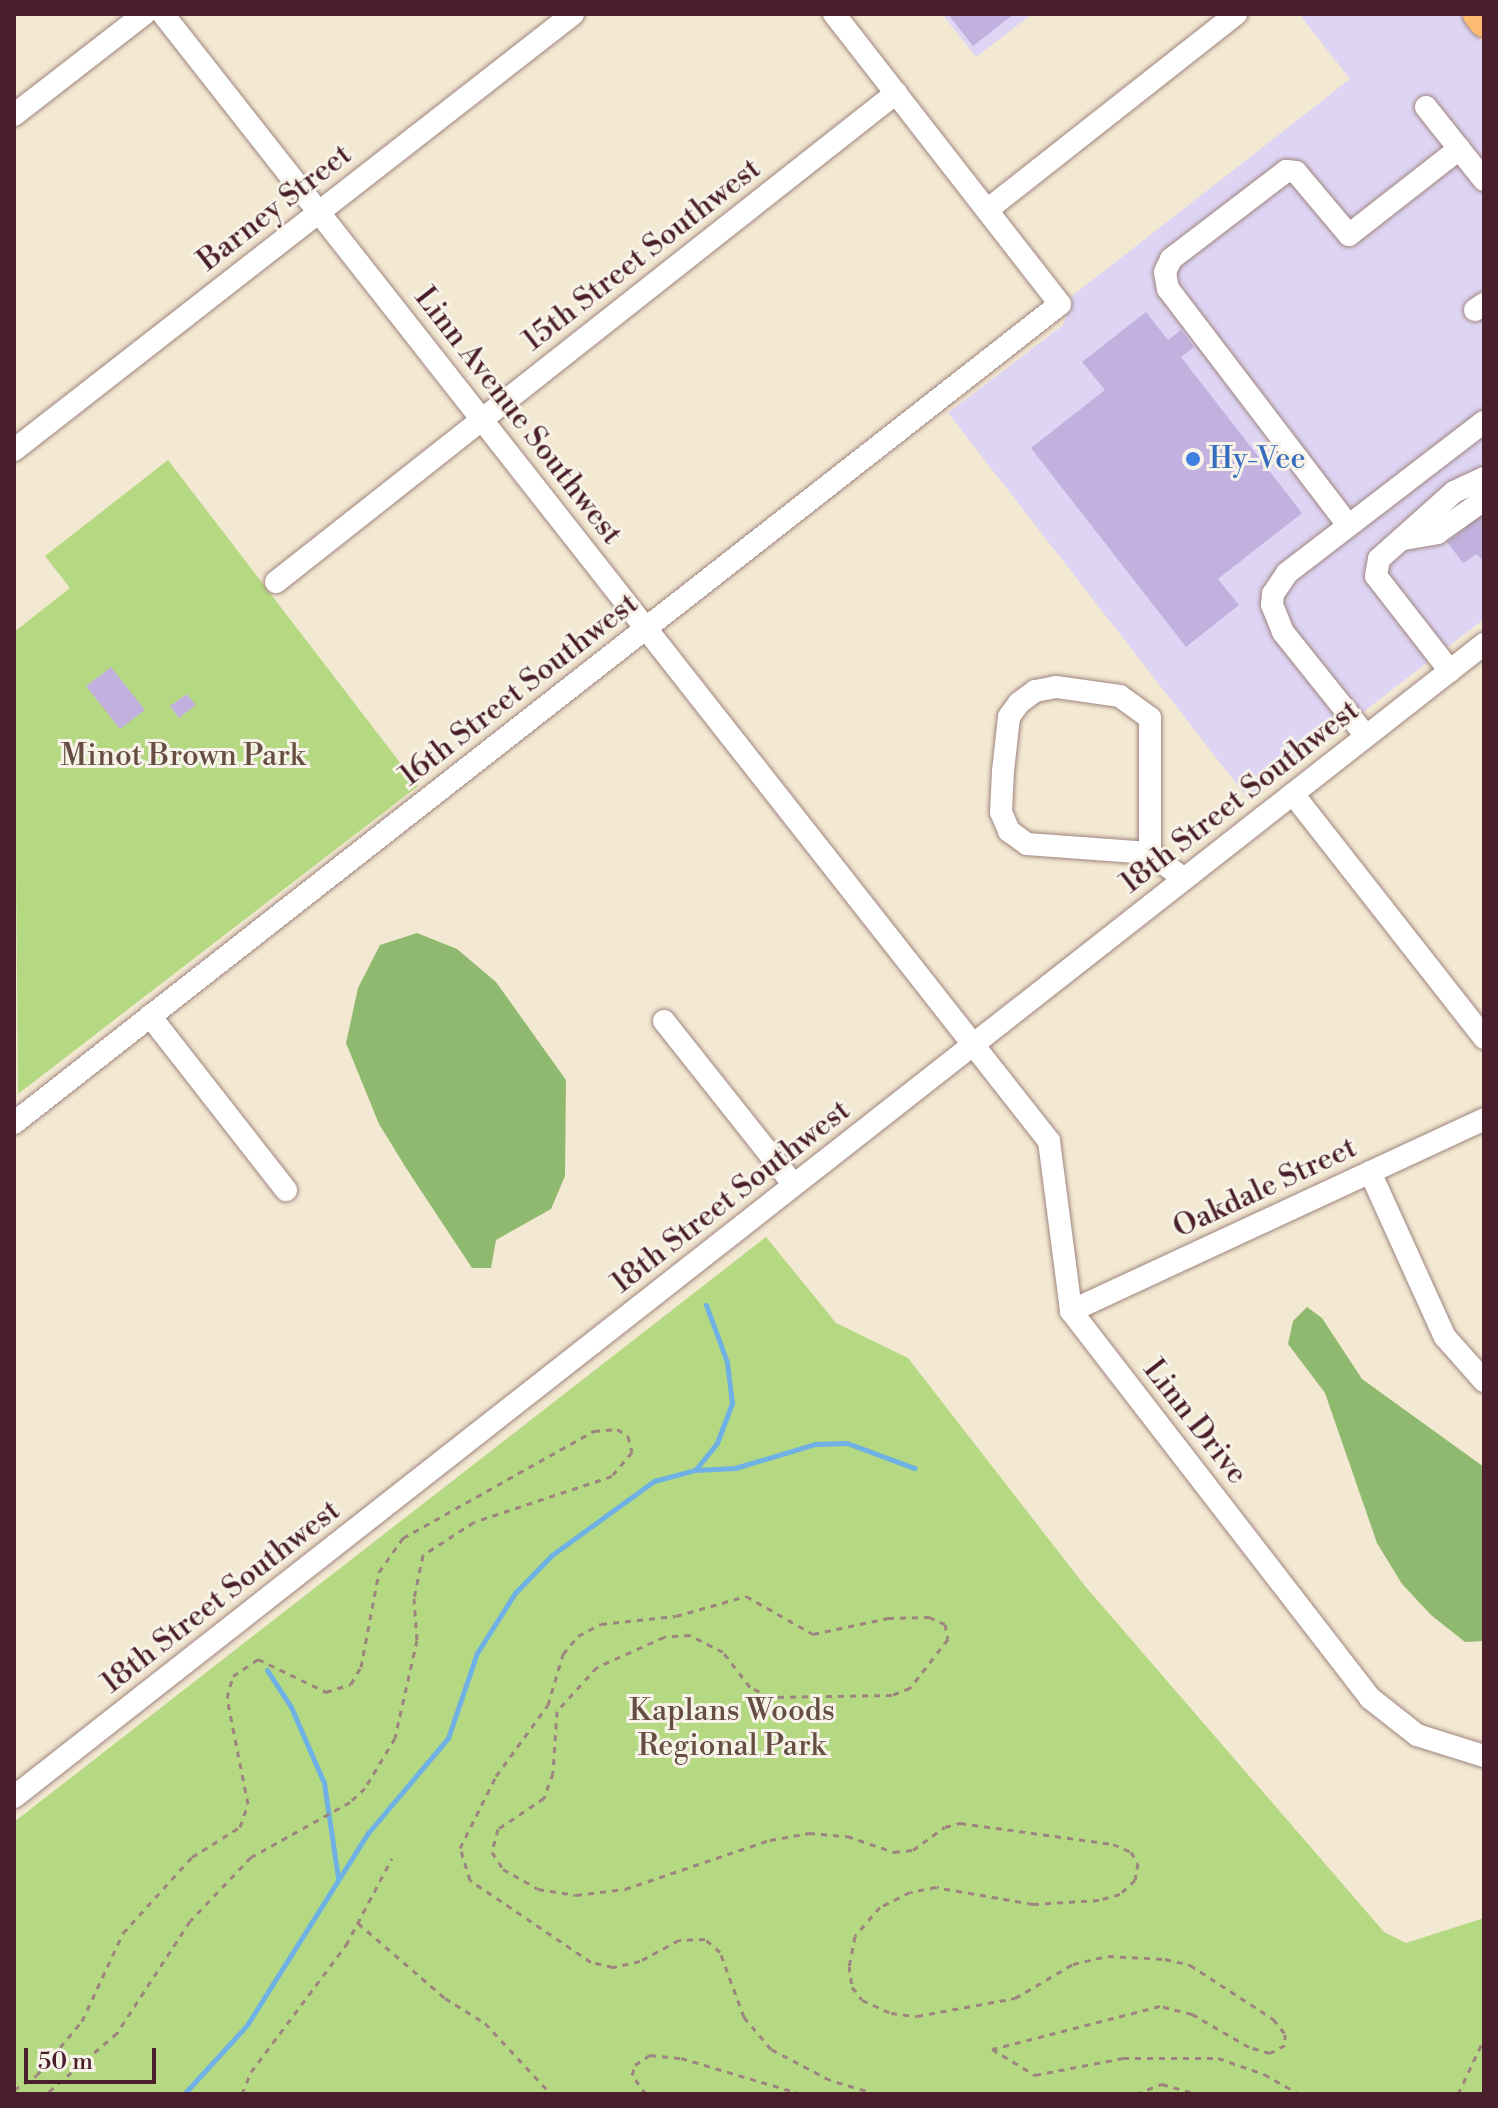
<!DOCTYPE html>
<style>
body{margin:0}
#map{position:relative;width:1498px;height:2108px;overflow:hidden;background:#f3e8d2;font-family:"Libre Bodoni",serif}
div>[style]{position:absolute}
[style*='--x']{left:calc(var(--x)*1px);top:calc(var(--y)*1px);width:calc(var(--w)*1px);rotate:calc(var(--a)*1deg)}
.built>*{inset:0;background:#ded5f5}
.green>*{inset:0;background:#b5d982}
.forest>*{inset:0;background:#90b970}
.stream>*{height:5px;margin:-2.5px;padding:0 2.5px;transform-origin:2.5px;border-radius:2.5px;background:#6fb1e4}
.building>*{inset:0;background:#c2b1de}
.path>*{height:3px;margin-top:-1.5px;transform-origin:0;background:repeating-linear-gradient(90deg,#9e847e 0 6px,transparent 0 12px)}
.roads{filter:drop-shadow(0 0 2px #9e847e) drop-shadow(0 0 2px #9e847e)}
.minor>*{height:22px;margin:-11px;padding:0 11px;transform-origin:11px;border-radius:11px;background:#fff}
.major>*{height:30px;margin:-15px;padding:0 15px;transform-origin:15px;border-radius:15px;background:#febb71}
.dots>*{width:22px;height:22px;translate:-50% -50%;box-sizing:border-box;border:4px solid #f7f3e8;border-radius:50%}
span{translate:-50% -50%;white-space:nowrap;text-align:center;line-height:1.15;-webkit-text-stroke:6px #f7f3e8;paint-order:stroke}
.street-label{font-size:30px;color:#4a1f2b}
.shop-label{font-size:30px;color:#366cbe}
.left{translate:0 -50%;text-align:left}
.park-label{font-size:30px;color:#654e41}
.frame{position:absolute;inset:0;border:16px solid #4a1f2b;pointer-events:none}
.scale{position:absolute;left:24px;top:2048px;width:132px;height:36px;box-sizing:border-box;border:4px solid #4a1f2b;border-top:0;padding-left:10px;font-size:24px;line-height:28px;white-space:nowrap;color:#4a1f2b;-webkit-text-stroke:6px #f7f3e8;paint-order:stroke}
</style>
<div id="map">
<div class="built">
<div style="clip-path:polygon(942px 14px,1032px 14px,976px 57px)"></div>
<div style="clip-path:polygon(1299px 14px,1461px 14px,1484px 45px,1484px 619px,1249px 800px,948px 413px,1063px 325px,1072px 296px,1350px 79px)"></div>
</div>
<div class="green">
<div style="clip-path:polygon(168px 460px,418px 786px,18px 1094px,14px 632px,70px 588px,45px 556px)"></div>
<div style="clip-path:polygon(766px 1237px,836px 1323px,908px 1358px,1085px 1586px,1384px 1932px,1406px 1943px,1484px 1918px,1484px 2094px,14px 2094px,14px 1822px)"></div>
</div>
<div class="forest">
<div style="clip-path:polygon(417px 933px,457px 949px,496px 982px,566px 1080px,565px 1176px,551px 1209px,496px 1240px,491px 1268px,472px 1268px,406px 1168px,379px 1124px,346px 1043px,358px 988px,380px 945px)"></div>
<div style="clip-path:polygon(1307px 1307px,1322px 1318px,1362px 1379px,1484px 1467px,1484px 1641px,1465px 1642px,1431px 1615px,1402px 1584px,1377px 1543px,1325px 1393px,1288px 1344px,1293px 1321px)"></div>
</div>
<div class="stream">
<div style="--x:696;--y:1469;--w:33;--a:-51"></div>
<div style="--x:717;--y:1443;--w:43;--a:-69.4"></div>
<div style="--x:732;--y:1403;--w:41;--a:-97"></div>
<div style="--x:727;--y:1362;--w:61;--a:-110.2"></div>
<div style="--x:267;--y:1670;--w:44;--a:57"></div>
<div style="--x:291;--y:1707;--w:83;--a:66.5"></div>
<div style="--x:324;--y:1783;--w:96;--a:81.6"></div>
<div style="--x:184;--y:2094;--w:93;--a:-47.6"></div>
<div style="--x:247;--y:2025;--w:227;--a:-57.8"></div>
<div style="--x:368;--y:1833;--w:124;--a:-49.9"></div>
<div style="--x:448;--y:1738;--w:90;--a:-71.2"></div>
<div style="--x:477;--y:1653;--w:71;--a:-57.7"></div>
<div style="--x:515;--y:1593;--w:53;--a:-45.8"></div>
<div style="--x:552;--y:1555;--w:126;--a:-36"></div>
<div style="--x:654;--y:1481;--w:42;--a:-15"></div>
<div style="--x:695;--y:1470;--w:40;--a:-2.9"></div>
<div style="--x:735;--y:1468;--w:84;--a:-16.7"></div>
<div style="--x:815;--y:1444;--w:32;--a:-2"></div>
<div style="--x:847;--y:1443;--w:72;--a:20.5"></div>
</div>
<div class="building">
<div style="clip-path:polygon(948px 14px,1014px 14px,973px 46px)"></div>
<div style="clip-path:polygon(1146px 312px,1168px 340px,1181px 330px,1194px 347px,1181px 357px,1302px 513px,1218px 579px,1239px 605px,1186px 647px,1031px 448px,1105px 390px,1082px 362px)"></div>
<div style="clip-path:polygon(1470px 491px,1484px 508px,1484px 562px,1477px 554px,1463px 563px,1447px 542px,1467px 527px,1450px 507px)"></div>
<div style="clip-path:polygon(111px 667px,145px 710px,120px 729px,86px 686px)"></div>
<div style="clip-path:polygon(187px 694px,196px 705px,179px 718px,170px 706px)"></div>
</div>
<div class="path">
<div style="--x:358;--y:1923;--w:115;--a:40.8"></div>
<div style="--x:445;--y:1998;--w:47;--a:32"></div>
<div style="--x:485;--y:2023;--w:97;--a:47.1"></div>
<div style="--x:14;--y:2090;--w:27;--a:-33"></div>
<div style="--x:37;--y:2075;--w:70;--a:-50.2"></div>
<div style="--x:82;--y:2021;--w:97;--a:-65"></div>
<div style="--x:123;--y:1933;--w:103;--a:-47.8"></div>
<div style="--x:192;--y:1857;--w:57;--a:-32"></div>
<div style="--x:240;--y:1827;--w:24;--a:-71"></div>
<div style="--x:248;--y:1804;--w:108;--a:-101.2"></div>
<div style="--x:227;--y:1698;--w:23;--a:-75"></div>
<div style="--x:233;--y:1676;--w:30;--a:-34"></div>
<div style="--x:258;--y:1659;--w:76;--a:25.9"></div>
<div style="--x:326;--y:1692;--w:26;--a:-18"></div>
<div style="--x:351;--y:1684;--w:20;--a:-60"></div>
<div style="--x:361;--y:1667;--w:97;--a:-79.3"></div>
<div style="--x:379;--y:1572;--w:42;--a:-54.8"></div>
<div style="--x:403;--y:1538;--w:219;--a:-29.3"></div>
<div style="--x:594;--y:1431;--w:23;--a:-5"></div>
<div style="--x:617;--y:1429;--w:13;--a:32"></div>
<div style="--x:628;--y:1436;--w:16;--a:76"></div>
<div style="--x:632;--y:1452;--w:31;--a:130"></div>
<div style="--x:612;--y:1476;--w:145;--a:161.6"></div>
<div style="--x:474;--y:1522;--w:61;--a:147.1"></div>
<div style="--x:423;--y:1555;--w:44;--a:101.8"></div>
<div style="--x:414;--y:1598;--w:42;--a:85.9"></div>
<div style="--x:417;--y:1640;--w:100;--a:102.7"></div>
<div style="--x:395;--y:1738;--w:58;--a:121"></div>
<div style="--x:365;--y:1788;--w:21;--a:137"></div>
<div style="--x:350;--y:1802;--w:113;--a:150.9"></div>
<div style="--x:251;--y:1857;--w:88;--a:133.6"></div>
<div style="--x:190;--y:1921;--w:134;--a:123.1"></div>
<div style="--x:117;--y:2033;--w:94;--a:139.3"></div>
<div style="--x:242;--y:2094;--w:24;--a:-68"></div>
<div style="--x:251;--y:2072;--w:159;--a:-53.2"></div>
<div style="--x:346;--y:1945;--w:98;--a:-62.1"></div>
<div style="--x:646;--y:2094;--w:24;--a:-126"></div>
<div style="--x:632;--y:2075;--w:10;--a:-73"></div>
<div style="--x:635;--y:2065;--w:18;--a:-34"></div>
<div style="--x:650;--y:2055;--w:31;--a:6"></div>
<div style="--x:681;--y:2058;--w:126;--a:16.6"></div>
<div style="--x:877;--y:2094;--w:49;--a:-163.4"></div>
<div style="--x:830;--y:2080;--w:67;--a:-152.3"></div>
<div style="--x:771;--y:2049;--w:42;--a:-130.2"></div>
<div style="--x:744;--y:2017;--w:69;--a:-110.3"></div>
<div style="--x:720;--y:1952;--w:20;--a:-139"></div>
<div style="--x:705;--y:1939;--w:26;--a:178"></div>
<div style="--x:679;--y:1940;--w:44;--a:151.7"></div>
<div style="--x:640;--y:1961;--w:28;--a:167"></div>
<div style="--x:613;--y:1967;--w:23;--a:-167"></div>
<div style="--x:591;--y:1962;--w:146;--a:-145.9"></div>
<div style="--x:470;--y:1880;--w:34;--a:-107"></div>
<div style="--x:460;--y:1848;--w:80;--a:-63.4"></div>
<div style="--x:496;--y:1776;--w:88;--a:-53.8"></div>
<div style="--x:548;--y:1705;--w:53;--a:-73.6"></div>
<div style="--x:563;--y:1654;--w:23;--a:-50"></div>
<div style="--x:578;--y:1636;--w:26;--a:-28"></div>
<div style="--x:601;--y:1624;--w:75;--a:-6.1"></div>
<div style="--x:676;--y:1616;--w:73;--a:-15.9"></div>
<div style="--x:746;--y:1596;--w:77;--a:29.6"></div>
<div style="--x:813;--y:1634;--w:77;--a:-12"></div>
<div style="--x:888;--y:1618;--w:41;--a:-1.4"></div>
<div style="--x:929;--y:1617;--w:17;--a:24"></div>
<div style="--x:945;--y:1624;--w:15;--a:79"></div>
<div style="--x:948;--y:1639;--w:62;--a:127.8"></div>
<div style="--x:910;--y:1688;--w:19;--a:159"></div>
<div style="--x:892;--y:1695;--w:122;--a:179.1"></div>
<div style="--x:770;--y:1697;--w:22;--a:-153"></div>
<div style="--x:750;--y:1687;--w:44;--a:-127.6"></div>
<div style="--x:723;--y:1652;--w:37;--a:-153"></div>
<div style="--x:690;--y:1635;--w:26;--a:176"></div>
<div style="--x:664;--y:1637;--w:73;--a:155.9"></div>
<div style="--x:597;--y:1667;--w:59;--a:132.3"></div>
<div style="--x:557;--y:1711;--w:62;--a:93.7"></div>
<div style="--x:553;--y:1773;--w:27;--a:110"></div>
<div style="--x:544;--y:1798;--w:55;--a:146"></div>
<div style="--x:498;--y:1829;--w:24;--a:105"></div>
<div style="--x:492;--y:1852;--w:20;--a:57"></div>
<div style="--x:503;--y:1869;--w:40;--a:29.7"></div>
<div style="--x:538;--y:1889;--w:38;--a:9"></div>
<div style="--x:576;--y:1895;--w:49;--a:-7"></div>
<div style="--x:625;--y:1889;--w:153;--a:-18.7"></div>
<div style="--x:770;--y:1840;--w:40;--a:-10"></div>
<div style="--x:809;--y:1833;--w:38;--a:5"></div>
<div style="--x:847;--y:1836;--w:50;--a:18.8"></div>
<div style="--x:894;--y:1852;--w:19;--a:-6"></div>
<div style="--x:913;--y:1850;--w:39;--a:-36"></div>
<div style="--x:945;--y:1827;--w:16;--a:-15"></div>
<div style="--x:960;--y:1823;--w:154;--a:7.8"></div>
<div style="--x:1113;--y:1844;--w:20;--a:24"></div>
<div style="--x:1131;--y:1852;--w:13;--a:58"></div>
<div style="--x:1138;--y:1863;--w:17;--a:100"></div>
<div style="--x:1135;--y:1880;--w:21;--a:137"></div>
<div style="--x:1120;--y:1894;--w:22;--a:164"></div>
<div style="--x:1099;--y:1900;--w:66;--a:176.5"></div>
<div style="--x:1033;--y:1904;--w:98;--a:-170.1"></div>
<div style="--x:936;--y:1887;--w:26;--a:169"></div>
<div style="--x:910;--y:1892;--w:34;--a:153"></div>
<div style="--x:880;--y:1907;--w:38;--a:131"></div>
<div style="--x:855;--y:1936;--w:31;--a:101"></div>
<div style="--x:849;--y:1966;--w:21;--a:82"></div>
<div style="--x:852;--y:1987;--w:16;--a:52"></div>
<div style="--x:862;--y:2000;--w:32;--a:24"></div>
<div style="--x:891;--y:2013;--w:26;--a:7"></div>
<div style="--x:917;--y:2016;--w:100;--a:-10.4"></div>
<div style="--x:1015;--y:1998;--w:67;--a:-30.4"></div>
<div style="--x:1073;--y:1964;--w:36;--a:-13"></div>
<div style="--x:1108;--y:1956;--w:57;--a:3"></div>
<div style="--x:1165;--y:1959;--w:26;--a:13"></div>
<div style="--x:1190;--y:1965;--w:99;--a:33"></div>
<div style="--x:1273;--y:2019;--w:19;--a:51"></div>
<div style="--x:1285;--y:2034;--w:11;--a:90"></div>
<div style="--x:1285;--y:2045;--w:17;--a:152"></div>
<div style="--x:1270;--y:2053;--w:22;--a:-164"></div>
<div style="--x:1249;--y:2047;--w:66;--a:-149.9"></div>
<div style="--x:1192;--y:2014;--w:33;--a:-166"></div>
<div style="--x:1160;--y:2006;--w:173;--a:165.6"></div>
<div style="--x:992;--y:2049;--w:50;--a:31.2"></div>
<div style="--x:1035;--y:2075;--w:90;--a:-10.9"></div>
<div style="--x:1123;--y:2058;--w:95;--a:0"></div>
<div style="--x:1218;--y:2058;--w:49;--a:19.2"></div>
<div style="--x:1264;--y:2074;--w:40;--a:29.7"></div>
<div style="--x:1136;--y:2094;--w:28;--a:-21"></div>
<div style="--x:1162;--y:2084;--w:36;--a:16"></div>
<div style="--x:1458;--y:2094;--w:61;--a:-64.7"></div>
</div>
<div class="roads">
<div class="minor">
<div style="--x:163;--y:14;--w:1434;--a:51.83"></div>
<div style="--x:1049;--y:1141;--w:171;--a:82.6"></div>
<div style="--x:1071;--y:1311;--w:489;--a:52.3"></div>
<div style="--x:1370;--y:1698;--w:60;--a:38.2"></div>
<div style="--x:1417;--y:1735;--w:70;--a:17.4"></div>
<div style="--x:1426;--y:107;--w:93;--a:51.5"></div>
<div style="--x:14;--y:115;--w:165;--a:-37.8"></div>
<div style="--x:987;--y:210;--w:317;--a:-38.2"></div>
<div style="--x:1475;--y:310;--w:11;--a:-34"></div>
<div style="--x:14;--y:450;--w:709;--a:-37.95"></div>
<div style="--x:1348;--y:525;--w:297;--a:-127.3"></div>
<div style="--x:1168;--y:289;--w:17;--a:-100"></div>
<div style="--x:1165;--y:272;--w:14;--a:-65"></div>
<div style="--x:1171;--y:259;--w:145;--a:-37.4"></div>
<div style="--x:1286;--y:171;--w:10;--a:6"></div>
<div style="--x:1296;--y:172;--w:82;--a:49.9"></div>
<div style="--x:1349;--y:235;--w:140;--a:-38"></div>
<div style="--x:1404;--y:539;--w:34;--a:-10"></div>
<div style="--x:1437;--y:533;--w:57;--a:-35.1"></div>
<div style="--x:276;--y:582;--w:790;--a:-38.26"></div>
<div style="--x:1450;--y:671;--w:120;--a:-127.9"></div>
<div style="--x:1376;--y:576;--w:17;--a:-80"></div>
<div style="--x:1379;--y:559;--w:101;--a:-41.8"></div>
<div style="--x:1454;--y:492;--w:33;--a:-25"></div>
<div style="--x:1366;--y:736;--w:133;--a:-128.6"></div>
<div style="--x:1283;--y:632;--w:29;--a:-112"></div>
<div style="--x:1272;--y:605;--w:11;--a:-85"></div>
<div style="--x:1273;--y:594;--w:25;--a:-56"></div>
<div style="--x:1287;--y:573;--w:248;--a:-37.5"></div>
<div style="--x:1293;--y:794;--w:310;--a:51.9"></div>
<div style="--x:1150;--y:853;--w:135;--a:-90"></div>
<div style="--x:1150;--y:718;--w:37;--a:-144"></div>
<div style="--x:1120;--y:696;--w:65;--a:-172"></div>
<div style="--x:1056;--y:687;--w:21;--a:169"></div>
<div style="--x:1035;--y:691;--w:20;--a:143"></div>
<div style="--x:1019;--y:703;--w:17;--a:126"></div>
<div style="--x:1009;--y:717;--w:54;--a:96.3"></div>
<div style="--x:1003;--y:771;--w:41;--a:92.8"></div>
<div style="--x:1001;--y:812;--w:21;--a:67"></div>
<div style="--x:1009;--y:831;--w:22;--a:36"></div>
<div style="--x:1027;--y:844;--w:123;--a:4.2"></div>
<div style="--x:1150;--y:853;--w:43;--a:37.4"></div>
<div style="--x:150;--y:1016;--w:221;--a:52"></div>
<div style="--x:664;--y:1021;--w:209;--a:51.6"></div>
<div style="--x:14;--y:1123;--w:1328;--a:-38.06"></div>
<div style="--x:1060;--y:304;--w:368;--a:-127.9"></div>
<div style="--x:1370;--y:1172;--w:181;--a:65.6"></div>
<div style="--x:1445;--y:1337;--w:59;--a:48.4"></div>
<div style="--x:1071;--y:1311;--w:455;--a:-24.9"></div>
<div style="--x:14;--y:1797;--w:1868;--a:-38.11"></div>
</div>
<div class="major">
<div style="--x:1478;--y:14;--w:10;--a:53"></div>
</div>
</div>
<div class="dots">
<div style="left:1193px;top:459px;background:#3f7fe0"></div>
</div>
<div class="street-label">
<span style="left:275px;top:208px;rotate:-38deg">Barney Street</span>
<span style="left:642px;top:255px;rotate:-38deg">15th Street Southwest</span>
<span style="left:518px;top:416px;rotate:52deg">Linn Avenue Southwest</span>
<span style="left:519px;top:690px;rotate:-38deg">16th Street Southwest</span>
<span style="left:1240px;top:797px;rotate:-38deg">18th Street Southwest</span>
<span style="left:1265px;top:1188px;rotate:-25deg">Oakdale Street</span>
<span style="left:731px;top:1197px;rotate:-38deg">18th Street Southwest</span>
<span style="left:1195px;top:1422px;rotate:52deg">Linn Drive</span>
<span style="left:221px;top:1597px;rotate:-38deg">18th Street Southwest</span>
</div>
<div class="shop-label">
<span class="left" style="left:1209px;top:459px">Hy-Vee</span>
</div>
<div class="park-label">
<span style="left:183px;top:756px">Minot Brown Park</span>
<span style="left:732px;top:1728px">Kaplans Woods<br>Regional Park</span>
</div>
<div class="frame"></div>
<div class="scale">50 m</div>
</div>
